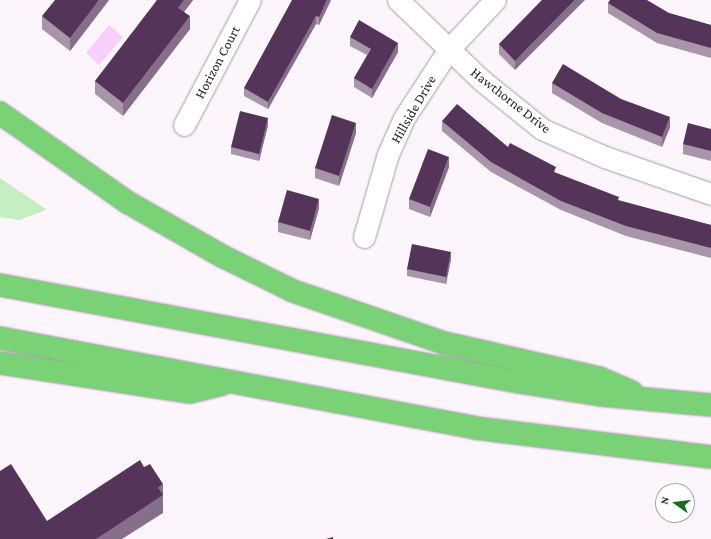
<!DOCTYPE html>
<style>
body{margin:0}
#map{position:relative;width:711px;height:539px;overflow:hidden;background:#fcf6fc;font-family:"Crimson Pro",serif}
div>[style]{position:absolute}
[style*='--x']{left:calc(var(--x)*1px);top:calc(var(--y)*1px);width:calc(var(--w)*1px);rotate:calc(var(--a)*1deg)}
.green>*{inset:0;background:#c5eec2}
.water>*{inset:0;background:#f8cffb}
.roads{filter:drop-shadow(0 0 1px #a29da2) drop-shadow(0 0 1px #a29da2)}
.minor>*{height:21px;margin:-10.5px;padding:0 10.5px;transform-origin:10.5px;border-radius:10.5px;background:#fff}
.highway>*{height:22px;margin:-11px;padding:0 11px;transform-origin:11px;border-radius:11px;background:#7ad277}
.wall>*{inset:0;background:#a895aa}
.shaded-wall>*{inset:0;background:#876e8a}
.building>*{inset:0;background:#553459}
span{translate:-50% -50%;white-space:nowrap;text-align:center;line-height:1.15;-webkit-text-stroke:4px #fff;paint-order:stroke}
.street-label{font-size:14px;color:#242224}
.north{position:absolute;left:655px;top:483px;width:40px;height:40px;box-sizing:border-box;background:#fff;border:1px solid #a7a7a7;border-radius:50%;rotate:284deg;font-size:11px;font-weight:700;line-height:16px;text-align:center;color:#242224}
.north::after{content:'';display:block;margin:auto;width:14px;height:18px;background:#146d18;clip-path:polygon(50% 0,100% 100%,50% 72%,0 100%)}
</style>
<div id="map">
<div class="green">
<div style="clip-path:polygon(0 178px,46px 209px,46px 210px,19px 220px,0 217px)"></div>
</div>
<div class="water">
<div style="clip-path:polygon(109px 25px,123px 37px,99px 65px,86px 53px)"></div>
</div>
<div class="roads">
<div class="minor">
<div style="--x:398;--y:0;--w:114;--a:43.9"></div>
<div style="--x:480;--y:79;--w:80;--a:38.9"></div>
<div style="--x:542;--y:129;--w:69;--a:24"></div>
<div style="--x:605;--y:157;--w:112;--a:19.2"></div>
<div style="--x:184;--y:125;--w:141;--a:-62.2"></div>
<div style="--x:364;--y:237;--w:86;--a:-73.9"></div>
<div style="--x:388;--y:154;--w:39;--a:-66"></div>
<div style="--x:404;--y:118;--w:82;--a:-56.9"></div>
<div style="--x:449;--y:49;--w:67;--a:-46.8"></div>
</div>
<div class="highway">
<div style="--x:0;--y:113;--w:155;--a:35"></div>
<div style="--x:127;--y:202;--w:112;--a:29.6"></div>
<div style="--x:224;--y:257;--w:77;--a:26.2"></div>
<div style="--x:293;--y:291;--w:160;--a:19"></div>
<div style="--x:444;--y:343;--w:159;--a:12.7"></div>
<div style="--x:599;--y:378;--w:36;--a:23"></div>
<div style="--x:0;--y:285;--w:528;--a:10.59"></div>
<div style="--x:519;--y:382;--w:83;--a:9"></div>
<div style="--x:601;--y:395;--w:110;--a:5.2"></div>
<div style="--x:0;--y:338;--w:483;--a:10.7"></div>
<div style="--x:475;--y:428;--w:238;--a:7"></div>
<div style="--x:0;--y:363;--w:192;--a:8.7"></div>
<div style="--x:190;--y:392;--w:33;--a:-14"></div>
</div>
</div>
<div class="wall">
<div style="clip-path:polygon(109px 0,70px 51px,42px 29px,42px 16px)"></div>
<div style="clip-path:polygon(156px 0,193px 0,184px 12px,190px 29px,123px 116px,95px 94px,95px 81px,157px 1px)"></div>
<div style="clip-path:polygon(331px 0,319px 25px,316px 24px,268px 109px,244px 96px,244px 88px)"></div>
<div style="clip-path:polygon(542px 0,515px 70px,499px 54px,499px 44px)"></div>
<div style="clip-path:polygon(608px 3px,669px 13px,711px 25px,711px 58px,657px 43px,608px 13px)"></div>
<div style="clip-path:polygon(350px 37px,398px 52px,372px 98px,354px 87px,354px 78px,367px 55px,350px 46px)"></div>
<div style="clip-path:polygon(552px 83px,621px 99px,670px 127px,662px 147px,602px 123px,552px 93px)"></div>
<div style="clip-path:polygon(442px 121px,508px 147px,556px 173px,619px 201px,711px 225px,711px 258px,626px 236px,561px 210px,491px 172px,442px 131px)"></div>
<div style="clip-path:polygon(268px 125px,259px 161px,231px 154px,231px 147px)"></div>
<div style="clip-path:polygon(711px 129px,711px 161px,683px 154px,683px 144px)"></div>
<div style="clip-path:polygon(356px 133px,339px 186px,315px 178px,315px 168px)"></div>
<div style="clip-path:polygon(449px 167px,430px 217px,409px 209px,409px 199px)"></div>
<div style="clip-path:polygon(319px 208px,310px 240px,278px 232px,278px 222px)"></div>
<div style="clip-path:polygon(451px 259px,446px 284px,407px 276px,407px 269px)"></div>
</div>
<div class="shaded-wall">
<div style="clip-path:polygon(99px 0,109px 0,70px 51px,70px 38px)"></div>
<div style="clip-path:polygon(184px 0,193px 0,178px 20px,178px 8px)"></div>
<div style="clip-path:polygon(327px 0,331px 0,319px 25px,319px 17px)"></div>
<div style="clip-path:polygon(575px 0,585px 0,515px 70px,515px 61px)"></div>
<div style="clip-path:polygon(190px 16px,190px 29px,123px 116px,123px 103px)"></div>
<div style="clip-path:polygon(316px 16px,316px 24px,268px 109px,268px 102px)"></div>
<div style="clip-path:polygon(398px 43px,398px 52px,372px 98px,372px 89px)"></div>
<div style="clip-path:polygon(670px 117px,670px 127px,662px 147px,662px 137px)"></div>
<div style="clip-path:polygon(268px 118px,268px 125px,259px 161px,259px 154px)"></div>
<div style="clip-path:polygon(356px 123px,356px 133px,339px 186px,339px 176px)"></div>
<div style="clip-path:polygon(449px 157px,449px 167px,430px 217px,430px 207px)"></div>
<div style="clip-path:polygon(319px 199px,319px 208px,310px 240px,310px 231px)"></div>
<div style="clip-path:polygon(451px 252px,451px 259px,446px 284px,446px 277px)"></div>
<div style="clip-path:polygon(163px 484px,163px 513px,122px 539px,96px 539px,158px 488px)"></div>
</div>
<div class="building">
<div style="clip-path:polygon(55px 0,99px 0,70px 38px,42px 16px)"></div>
<div style="clip-path:polygon(157px 0,184px 0,178px 8px,190px 16px,123px 103px,95px 81px)"></div>
<div style="clip-path:polygon(292px 0,327px 0,319px 17px,316px 16px,268px 102px,244px 88px)"></div>
<div style="clip-path:polygon(542px 0,575px 0,515px 61px,499px 44px)"></div>
<div style="clip-path:polygon(610px 0,647px 0,669px 13px,711px 25px,711px 48px,657px 33px,608px 3px)"></div>
<div style="clip-path:polygon(359px 20px,398px 43px,372px 89px,354px 78px,371px 49px,350px 37px)"></div>
<div style="clip-path:polygon(563px 64px,621px 99px,670px 117px,662px 137px,602px 113px,552px 83px)"></div>
<div style="clip-path:polygon(457px 104px,508px 147px,510px 143px,556px 167px,554px 172px,619px 197px,618px 200px,711px 225px,711px 248px,626px 226px,561px 201px,491px 162px,442px 121px)"></div>
<div style="clip-path:polygon(240px 111px,268px 118px,259px 154px,231px 147px)"></div>
<div style="clip-path:polygon(332px 115px,356px 123px,339px 176px,315px 168px)"></div>
<div style="clip-path:polygon(688px 123px,711px 129px,711px 151px,683px 144px)"></div>
<div style="clip-path:polygon(428px 149px,449px 157px,430px 207px,409px 199px)"></div>
<div style="clip-path:polygon(287px 190px,319px 199px,310px 231px,278px 222px)"></div>
<div style="clip-path:polygon(412px 244px,451px 252px,446px 277px,407px 269px)"></div>
<div style="clip-path:polygon(140px 460px,144px 467px,150px 464px,163px 484px,158px 488px,163px 495px,96px 539px,0 539px,0 471px,11px 464px,47px 521px)"></div>
<div style="clip-path:polygon(333px 537px,333px 539px,326px 539px)"></div>
</div>
<div class="street-label">
<span style="left:217px;top:62px;rotate:-62deg">Horizon Court</span>
<span style="left:511px;top:100px;rotate:38deg">Hawthorne Drive</span>
<span style="left:413px;top:109px;rotate:-60deg">Hillside Drive</span>
</div>
<div class="north">N</div>
</div>
